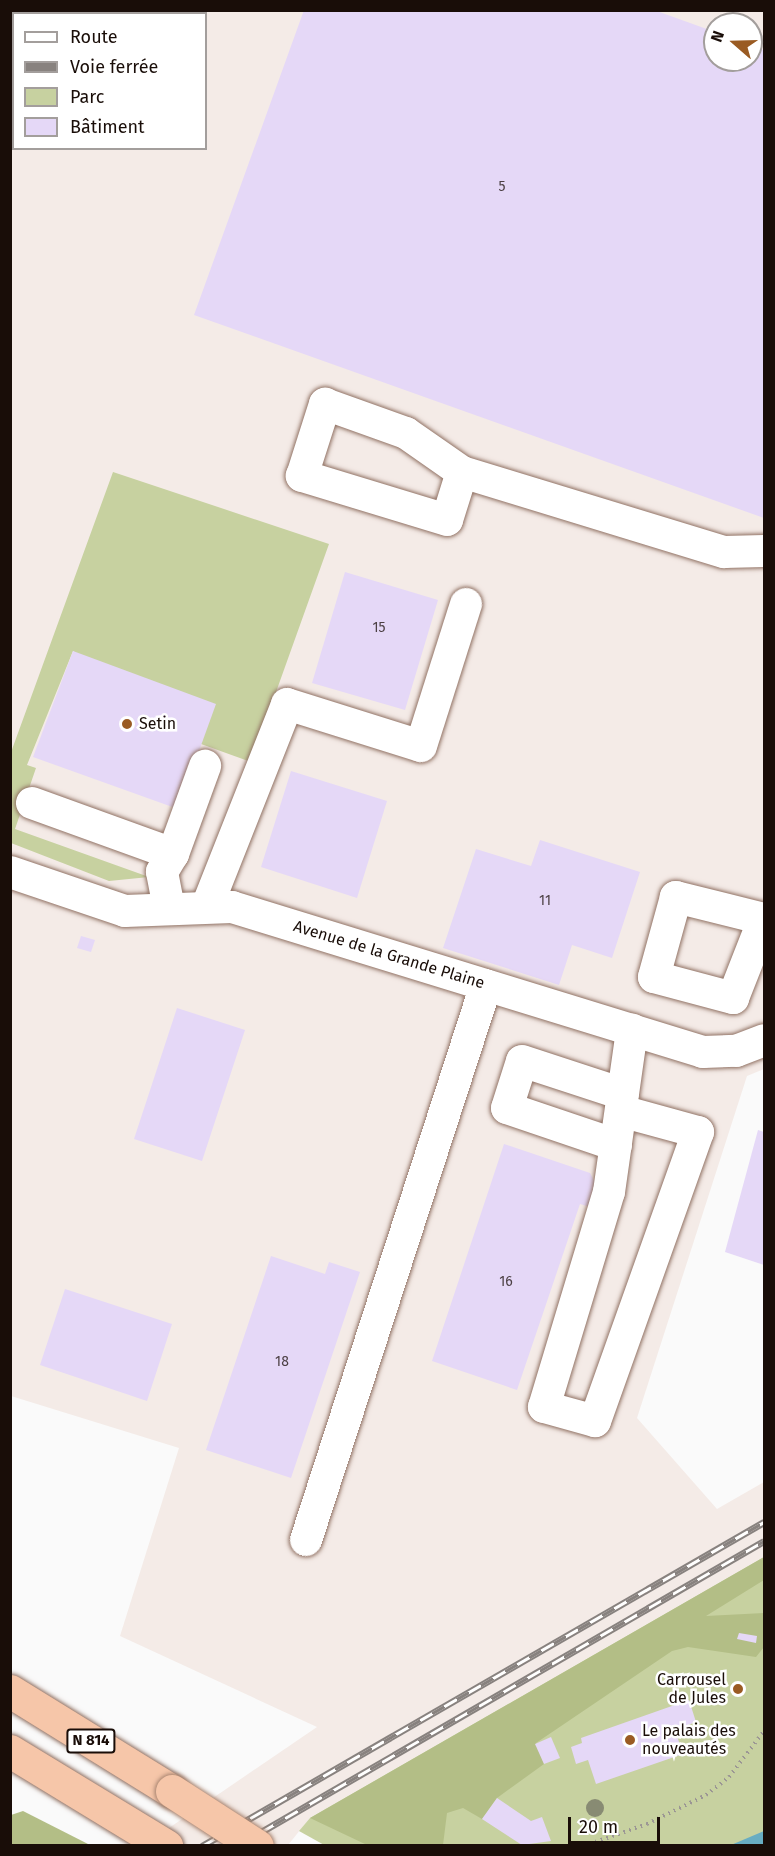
<!DOCTYPE html>
<meta charset="utf-8">
<style>
body{margin:0}
#map{position:relative;width:775px;height:1856px;overflow:hidden;background:#fafafa;font-family:"Fira Sans",sans-serif}
div>[style]{position:absolute}
[style*='--x']{left:calc(var(--x)*1px);top:calc(var(--y)*1px);width:calc(var(--w)*1px);rotate:calc(var(--a)*1deg)}
.built>*{inset:0;background:#f4ebe7}
.green>*{inset:0;background:#c7d1a0}
.forest>*{inset:0;background:#b3be86}
.water>*{inset:0;background:#68adc2}
.building>*{inset:0;background:#e5d8f7}
.path>*{height:4px;margin-top:-2px;transform-origin:0;background:repeating-linear-gradient(90deg,#9b9694 0 1.5px,transparent 0 6px)}
.roads{filter:drop-shadow(0 0 2px #917264) drop-shadow(0 0 2px #917264)}
.minor>*{height:32px;margin:-16px;padding:0 16px;transform-origin:16px;border-radius:16px;background:#fff}
.highway>*{height:33px;margin:-16.5px;padding:0 16.5px;transform-origin:16.5px;border-radius:16.5px;background:#f6c6a9}
.rail>*{height:7px;margin-top:-3.5px;transform-origin:0;background:repeating-linear-gradient(90deg,#fff 0 14px,#88827f 0 28px);box-sizing:border-box;border-block:2px solid #88827f}
.bridges{filter:drop-shadow(0 0 2px #a98571) drop-shadow(0 0 2px #a98571)}
.highway-bridge>*{height:33px;margin:-16.5px;padding:0 16.5px;transform-origin:16.5px;border-radius:16.5px;background:#f6c6a9}
.trees>*{width:18px;height:18px;margin:-9px;border-radius:50%;background:#888b73}
.dots>*{width:16px;height:16px;translate:-50% -50%;box-sizing:border-box;border:3px solid #fff;border-radius:50%}
span{translate:-50% -50%;white-space:nowrap;text-align:center;line-height:1.15;-webkit-text-stroke:5px #fff;paint-order:stroke}
.number-label{font-size:14px;color:#4c4044}
.number-label span{-webkit-text-stroke-width:0}
.shield-label span{padding:2px 4px;background:#fff;border:2px solid;border-radius:4px;-webkit-text-stroke-width:0}
.shield-label{font-size:15px;color:#190d08;font-weight:700}
.poi-label{font-size:16px;color:#190d08}
.left{translate:0 -50%;text-align:left}
.right{translate:-100% -50%;text-align:right}
.street-label{font-size:16px;color:#190d08}
.frame{position:absolute;inset:0;border:12px solid #190d08;pointer-events:none}
.legend{position:absolute;left:12px;top:12px;width:195px;height:138px;box-sizing:border-box;background:#fff;border:2px solid #a39e9c;margin:0;padding:8px 10px;list-style:none;font-size:18px;color:#190d08}
.legend li{display:flex;align-items:center;gap:12px;height:30px}
.legend b{width:30px;border:2px solid #a39e9c}
.north{position:absolute;left:703px;top:12px;width:60px;height:60px;box-sizing:border-box;background:#fff;border:2px solid #a39e9c;border-radius:50%;rotate:290deg;font-size:16px;font-weight:700;line-height:24px;text-align:center;color:#190d08}
.north::after{content:'';display:block;margin:auto;width:21px;height:27px;background:#9a5b23;clip-path:polygon(50% 0,100% 100%,50% 72%,0 100%)}
.scale{position:absolute;left:568px;top:1817px;width:92px;height:27px;box-sizing:border-box;border:3px solid #190d08;border-top:0;padding-left:8px;font-size:18px;line-height:21px;white-space:nowrap;color:#190d08;-webkit-text-stroke:4px #fff;paint-order:stroke}
</style>
<div id="map">
<div class="built">
<div style="clip-path:polygon(evenodd,10px 11px,764px 11px,764px 1069px,747px 1076px,637px 1418px,717px 1509px,764px 1482px,764px 1557px,310px 1818px,288px 1845px,144px 1845px,317px 1727px,120px 1636px,179px 1448px,11px 1396px,10px 11px,14px 14px,206px 14px,206px 148px,14px 148px,14px 14px,10px 11px,715px 24px,751px 24px,751px 60px,715px 60px,715px 24px)"></div>
</div>
<div class="green">
<div style="clip-path:polygon(113px 472px,329px 544px,251px 762px,201px 744px,73px 651px,27px 765px,36px 768px,15px 829px,149px 877px,109px 881px,11px 843px,10px 755px)"></div>
<div style="clip-path:polygon(764px 1557px,764px 1845px,326px 1846px,299px 1831px,310px 1818px)"></div>
</div>
<div class="forest">
<div style="clip-path:polygon(764px 1557px,764px 1580px,706px 1616px,764px 1613px,764px 1647px,756px 1657px,688px 1647px,672px 1651px,536px 1743px,544px 1764px,497px 1798px,482px 1819px,463px 1808px,447px 1813px,443px 1845px,367px 1845px,310px 1818px)"></div>
<div style="clip-path:polygon(23px 1811px,90px 1845px,11px 1845px,11px 1815px)"></div>
</div>
<div class="water">
<div style="clip-path:polygon(764px 1831px,764px 1845px,731px 1845px)"></div>
</div>
<div class="building">
<div style="clip-path:polygon(304px 10px,654px 10px,715px 32px,715px 60px,751px 60px,751px 46px,764px 50px,764px 518px,194px 315px)"></div>
<div style="clip-path:polygon(345px 572px,438px 600px,405px 710px,312px 683px)"></div>
<div style="clip-path:polygon(73px 651px,216px 704px,178px 809px,33px 757px)"></div>
<div style="clip-path:polygon(291px 771px,387px 801px,357px 898px,261px 867px)"></div>
<div style="clip-path:polygon(540px 840px,640px 872px,612px 958px,572px 945px,559px 985px,443px 948px,476px 849px,531px 866px)"></div>
<div style="clip-path:polygon(81px 936px,95px 940px,91px 952px,77px 948px)"></div>
<div style="clip-path:polygon(177px 1008px,245px 1030px,202px 1161px,134px 1139px)"></div>
<div style="clip-path:polygon(758px 1130px,764px 1132px,764px 1265px,725px 1252px)"></div>
<div style="clip-path:polygon(504px 1144px,590px 1173px,599px 1190px,593px 1208px,580px 1204px,517px 1390px,432px 1361px)"></div>
<div style="clip-path:polygon(271px 1256px,325px 1274px,329px 1262px,360px 1272px,291px 1478px,206px 1450px)"></div>
<div style="clip-path:polygon(65px 1289px,172px 1324px,147px 1401px,40px 1365px)"></div>
<div style="clip-path:polygon(739px 1633px,757px 1636px,756px 1643px,737px 1639px)"></div>
<div style="clip-path:polygon(689px 1700px,696px 1722px,675px 1730px,683px 1754px,596px 1784px,588px 1760px,576px 1764px,571px 1747px,582px 1743px,581px 1738px)"></div>
<div style="clip-path:polygon(551px 1737px,560px 1758px,544px 1764px,535px 1744px)"></div>
<div style="clip-path:polygon(497px 1798px,531px 1821px,542px 1817px,551px 1841px,522px 1845px,482px 1819px)"></div>
</div>
<div class="path">
<div style="--x:584;--y:1846;--w:67;--a:-19.2"></div>
<div style="--x:647;--y:1824;--w:66;--a:-26.2"></div>
<div style="--x:706;--y:1795;--w:29;--a:-38"></div>
<div style="--x:729;--y:1777;--w:58;--a:-52.7"></div>
</div>
<div class="roads">
<div class="minor">
<div style="--x:462;--y:472;--w:50;--a:107.4"></div>
<div style="--x:447;--y:520;--w:152;--a:-163.1"></div>
<div style="--x:302;--y:476;--w:76;--a:-72.3"></div>
<div style="--x:325;--y:404;--w:86;--a:19.7"></div>
<div style="--x:406;--y:433;--w:68;--a:34.9"></div>
<div style="--x:462;--y:472;--w:274;--a:17"></div>
<div style="--x:724;--y:552;--w:40;--a:-1.4"></div>
<div style="--x:32;--y:803;--w:150;--a:19.9"></div>
<div style="--x:173;--y:854;--w:94;--a:-70"></div>
<div style="--x:10;--y:872;--w:121;--a:18.7"></div>
<div style="--x:125;--y:911;--w:107;--a:-2.1"></div>
<div style="--x:232;--y:907;--w:493;--a:17.1"></div>
<div style="--x:703;--y:1052;--w:33;--a:-2"></div>
<div style="--x:736;--y:1051;--w:30;--a:-21"></div>
<div style="--x:208;--y:904;--w:215;--a:-68.4"></div>
<div style="--x:287;--y:704;--w:140;--a:17.4"></div>
<div style="--x:421;--y:746;--w:149;--a:-72.4"></div>
<div style="--x:169;--y:908;--w:37;--a:-101"></div>
<div style="--x:162;--y:872;--w:21;--a:-59"></div>
<div style="--x:764;--y:919;--w:91;--a:-166"></div>
<div style="--x:676;--y:897;--w:83;--a:105.4"></div>
<div style="--x:654;--y:977;--w:82;--a:14.9"></div>
<div style="--x:733;--y:998;--w:85;--a:-68.6"></div>
<div style="--x:621;--y:1111;--w:80;--a:15.3"></div>
<div style="--x:698;--y:1132;--w:307;--a:109.6"></div>
<div style="--x:595;--y:1421;--w:53;--a:-164.6"></div>
<div style="--x:544;--y:1407;--w:225;--a:-73.2"></div>
<div style="--x:609;--y:1192;--w:164;--a:-81.9"></div>
<div style="--x:616;--y:1145;--w:115;--a:-161.3"></div>
<div style="--x:507;--y:1108;--w:49;--a:-72.3"></div>
<div style="--x:522;--y:1061;--w:106;--a:18.1"></div>
<div style="--x:306;--y:1540;--w:583;--a:-72.03"></div>
</div>
<div class="highway">
<div style="--x:10;--y:1691;--w:190;--a:31.7"></div>
<div style="--x:10;--y:1751;--w:183;--a:31.3"></div>
</div>
</div>
<div class="rail">
<div style="--x:202;--y:1846;--w:649;--a:-29.96"></div>
<div style="--x:237;--y:1846;--w:609;--a:-30.06"></div>
</div>
<div class="bridges">
<div class="highway-bridge">
<div style="--x:172;--y:1791;--w:101;--a:32.9"></div>
</div>
</div>
<div class="trees">
<div style="left:595px;top:1808px"></div>
</div>
<div class="dots">
<div style="left:127px;top:724px;background:#9a5b23"></div>
<div style="left:738px;top:1689px;background:#9a5b23"></div>
<div style="left:630px;top:1740px;background:#9a5b23"></div>
</div>
<div class="number-label">
<span style="left:502px;top:187px">5</span>
<span style="left:379px;top:628px">15</span>
<span style="left:545px;top:901px">11</span>
<span style="left:506px;top:1282px">16</span>
<span style="left:282px;top:1362px">18</span>
</div>
<div class="shield-label">
<span style="left:91px;top:1741px">N 814</span>
</div>
<div class="poi-label">
<span class="left" style="left:139px;top:724px">Setin</span>
<span class="right" style="left:726px;top:1689px">Carrousel<br>de Jules</span>
<span class="left" style="left:642px;top:1740px">Le palais des<br>nouveautés</span>
</div>
<div class="street-label">
<span style="left:389px;top:955px;rotate:17deg">Avenue de la Grande Plaine</span>
</div>
<div class="frame"></div>
<ul class="legend">
<li><b style="height:8px;background:#fff"></b>Route</li>
<li><b style="height:8px;background:#88827f"></b>Voie ferrée</li>
<li><b style="height:16px;background:#c7d1a0"></b>Parc</li>
<li><b style="height:16px;background:#e5d8f7"></b>Bâtiment</li>
</ul>
<div class="north">N</div>
<div class="scale">20 m</div>
</div>
